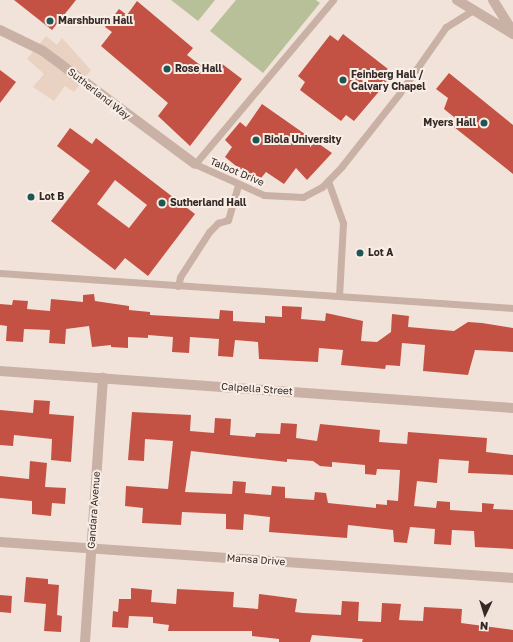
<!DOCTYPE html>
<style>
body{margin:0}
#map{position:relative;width:513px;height:642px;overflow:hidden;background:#f1e3da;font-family:"Golos Text",sans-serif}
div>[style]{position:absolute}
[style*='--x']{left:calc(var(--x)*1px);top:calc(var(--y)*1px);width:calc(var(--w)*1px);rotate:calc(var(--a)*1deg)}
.green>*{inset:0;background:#b8c09a}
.plaza>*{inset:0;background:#e9d2c1}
.building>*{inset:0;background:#c45244}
.lane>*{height:7px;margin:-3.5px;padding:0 3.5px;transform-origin:3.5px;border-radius:3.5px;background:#c9b1a6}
.street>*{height:10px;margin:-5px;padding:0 5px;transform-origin:5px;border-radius:5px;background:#c9b1a6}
.dots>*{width:11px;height:11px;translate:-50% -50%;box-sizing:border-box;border:2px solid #f9eee6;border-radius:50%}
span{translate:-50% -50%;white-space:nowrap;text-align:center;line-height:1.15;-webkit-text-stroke:4px #f9eee6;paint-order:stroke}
.poi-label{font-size:10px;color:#352927;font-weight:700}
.left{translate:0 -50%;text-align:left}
.right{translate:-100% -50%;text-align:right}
.street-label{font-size:10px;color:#352927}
.north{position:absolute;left:465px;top:594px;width:40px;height:40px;-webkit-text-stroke:3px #f9eee6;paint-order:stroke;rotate:184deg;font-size:11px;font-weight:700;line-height:16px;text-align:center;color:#352927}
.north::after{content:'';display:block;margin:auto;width:14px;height:18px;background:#352927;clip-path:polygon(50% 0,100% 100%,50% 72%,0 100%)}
</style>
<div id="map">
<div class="green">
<div style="clip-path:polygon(171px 0,215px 0,198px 21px)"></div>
<div style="clip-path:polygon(236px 0,316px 0,320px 3px,263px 73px,210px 31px)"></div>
</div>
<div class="plaza">
<div style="clip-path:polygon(46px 36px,57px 45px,62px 38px,91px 70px,74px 92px,65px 86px,54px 101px,33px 87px,44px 74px,27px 59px)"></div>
</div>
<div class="building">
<div style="clip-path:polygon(14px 0,76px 0,52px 30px)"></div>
<div style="clip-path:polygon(137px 1px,193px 48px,187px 55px,212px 74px,221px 63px,242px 79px,190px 146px,158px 116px,168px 103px,101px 46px,112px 32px,105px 27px,119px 9px,127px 15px)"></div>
<div style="clip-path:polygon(343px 34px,388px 69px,381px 77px,387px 82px,354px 121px,346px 115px,341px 121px,300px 90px,305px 82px,298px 76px,330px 35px,338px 41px)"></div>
<div style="clip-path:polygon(0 70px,16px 82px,0 103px)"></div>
<div style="clip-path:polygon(449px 73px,513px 125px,513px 174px,454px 127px,459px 121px,444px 109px,448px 98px,436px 89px)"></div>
<div style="clip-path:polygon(262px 104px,332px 153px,307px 180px,296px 168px,284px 184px,266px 172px,257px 183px,225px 157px,232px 147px,225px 140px,240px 122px,246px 127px)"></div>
<div style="clip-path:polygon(evenodd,70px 128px,92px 144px,96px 138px,195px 214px,148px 276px,125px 258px,115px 270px,51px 221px,90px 171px,57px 146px,70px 128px,115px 180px,147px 205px,129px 228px,97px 204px,115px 180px)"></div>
<div style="clip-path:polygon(94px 294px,95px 301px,129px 306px,129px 310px,150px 312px,150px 315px,219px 319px,220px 310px,233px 311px,233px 321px,265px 323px,265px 316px,282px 317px,282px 306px,302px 307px,301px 319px,325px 321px,326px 313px,363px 321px,361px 341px,377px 342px,391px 332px,392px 314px,409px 316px,408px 327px,454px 331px,468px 322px,482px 323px,513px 328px,513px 352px,475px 350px,468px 375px,423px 371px,425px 345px,402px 343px,400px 366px,386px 365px,385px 369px,341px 365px,343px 350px,319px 348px,318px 362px,259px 359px,258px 342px,235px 340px,233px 357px,218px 356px,219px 339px,190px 337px,189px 353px,172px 352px,173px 337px,148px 335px,148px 338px,128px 337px,128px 348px,111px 347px,111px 345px,92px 347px,89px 326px,66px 329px,65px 344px,49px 343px,50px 330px,24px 329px,23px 342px,6px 341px,7px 326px,0 325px,0 304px,12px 305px,13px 300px,28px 301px,27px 309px,50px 311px,51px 299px,83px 302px,83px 295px)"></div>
<div style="clip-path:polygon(34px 400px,50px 401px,49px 414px,74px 416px,71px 462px,51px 460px,52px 439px,14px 435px,13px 446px,0 445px,0 410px,33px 413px)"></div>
<div style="clip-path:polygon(evenodd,132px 412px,191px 415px,190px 431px,214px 433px,215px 418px,231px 419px,230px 435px,255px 437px,256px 433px,280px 434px,281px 423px,297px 424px,296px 438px,317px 441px,320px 424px,380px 430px,379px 442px,407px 444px,408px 432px,487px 438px,486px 452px,513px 455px,513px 475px,468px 473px,469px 461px,439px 459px,437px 483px,417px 481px,414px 506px,436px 508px,437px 501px,450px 502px,450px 510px,482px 512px,482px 503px,494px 504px,493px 509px,513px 510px,513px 549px,475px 547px,474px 531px,452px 530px,451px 545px,434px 544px,435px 529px,410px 527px,407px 543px,394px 542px,393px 530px,348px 525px,347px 538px,269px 532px,270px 517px,244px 514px,243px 530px,226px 529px,226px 514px,182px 512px,181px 525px,142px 523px,143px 508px,125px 506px,126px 486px,168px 489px,173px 441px,145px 439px,144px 461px,128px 460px,132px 412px,191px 451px,287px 462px,287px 459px,313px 461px,320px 466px,332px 467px,332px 462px,365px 465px,365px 474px,376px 475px,377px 469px,400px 470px,398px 501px,387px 500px,387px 505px,376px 504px,376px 508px,328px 503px,326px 493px,315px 492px,314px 500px,285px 498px,285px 487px,272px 486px,271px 495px,245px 493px,246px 482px,233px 481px,232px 494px,185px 492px,191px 451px)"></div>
<div style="clip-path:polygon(30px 461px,47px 463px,45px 487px,66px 488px,65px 504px,52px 503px,51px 516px,32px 514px,32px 501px,0 498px,0 476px,29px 479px)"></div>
<div style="clip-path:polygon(26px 577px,48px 579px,48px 584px,59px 585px,57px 615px,62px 616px,61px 632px,44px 631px,46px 604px,24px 602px)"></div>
<div style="clip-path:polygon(131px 588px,152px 590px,151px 602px,176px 604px,177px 589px,234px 592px,233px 607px,258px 609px,259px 594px,275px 596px,297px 599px,295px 612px,303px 613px,341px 615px,342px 601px,359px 602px,358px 621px,381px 622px,382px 603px,401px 604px,399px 620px,423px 621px,424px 607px,462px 609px,461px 623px,513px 630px,513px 642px,362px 642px,363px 639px,312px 635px,310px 642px,279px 642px,279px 639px,252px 636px,252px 631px,168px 631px,169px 625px,153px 623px,153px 617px,129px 616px,128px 628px,112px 627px,113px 611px,118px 612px,119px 599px,131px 599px)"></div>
<div style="clip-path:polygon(0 595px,12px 596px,11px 613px,0 612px)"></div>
</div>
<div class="lane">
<div style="--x:333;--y:0;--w:214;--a:130.1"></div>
<div style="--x:195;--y:164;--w:76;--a:24.2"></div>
<div style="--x:264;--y:195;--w:39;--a:3"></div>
<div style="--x:303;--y:197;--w:21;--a:-28"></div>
<div style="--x:322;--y:187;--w:29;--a:-46"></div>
<div style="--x:342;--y:166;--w:92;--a:-51.6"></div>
<div style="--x:399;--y:94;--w:82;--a:-55"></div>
<div style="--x:446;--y:27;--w:32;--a:-32"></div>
<div style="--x:328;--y:181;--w:45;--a:70.3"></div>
<div style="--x:343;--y:223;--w:73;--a:93.1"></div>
<div style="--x:0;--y:273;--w:514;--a:3.9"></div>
<div style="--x:178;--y:286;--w:9;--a:-77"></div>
<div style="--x:180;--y:277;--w:54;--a:-57.2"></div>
<div style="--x:209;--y:232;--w:13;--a:-45"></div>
<div style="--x:218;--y:223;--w:10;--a:-17"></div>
<div style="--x:228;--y:220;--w:37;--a:-74"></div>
</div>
<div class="street">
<div style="--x:457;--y:0;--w:66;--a:31.3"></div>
<div style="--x:493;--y:0;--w:38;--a:58"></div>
<div style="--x:0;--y:30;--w:48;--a:26"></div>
<div style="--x:43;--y:51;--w:189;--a:36.6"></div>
<div style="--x:0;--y:371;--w:514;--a:4.13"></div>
<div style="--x:0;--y:542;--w:514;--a:4.01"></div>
<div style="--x:85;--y:642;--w:265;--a:-86.1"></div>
</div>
<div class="dots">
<div style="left:50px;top:21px;background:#1d5652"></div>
<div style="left:167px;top:69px;background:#1d5652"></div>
<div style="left:343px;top:80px;background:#1d5652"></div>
<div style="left:484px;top:123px;background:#1d5652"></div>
<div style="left:256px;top:140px;background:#1d5652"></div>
<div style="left:31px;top:197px;background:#1d5652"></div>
<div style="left:162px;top:203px;background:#1d5652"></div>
<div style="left:360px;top:253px;background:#1d5652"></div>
</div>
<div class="poi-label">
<span class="left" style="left:58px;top:21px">Marshburn Hall</span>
<span class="left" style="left:175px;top:69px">Rose Hall</span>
<span class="left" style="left:351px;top:80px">Feinberg Hall /<br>Calvary Chapel</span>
<span class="right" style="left:476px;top:123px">Myers Hall</span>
<span class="left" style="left:264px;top:140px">Biola University</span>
<span class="left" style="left:39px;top:197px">Lot B</span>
<span class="left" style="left:170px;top:203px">Sutherland Hall</span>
<span class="left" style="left:368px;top:253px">Lot A</span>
</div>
<div class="street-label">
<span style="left:99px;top:94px;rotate:38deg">Sutherland Way</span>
<span style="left:237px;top:172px;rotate:23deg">Talbot Drive</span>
<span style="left:257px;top:389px;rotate:4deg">Calpella Street</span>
<span style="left:94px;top:510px;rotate:-86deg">Gandara Avenue</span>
<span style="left:256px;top:560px;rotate:4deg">Mansa Drive</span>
</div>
<div class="north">N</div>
</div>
